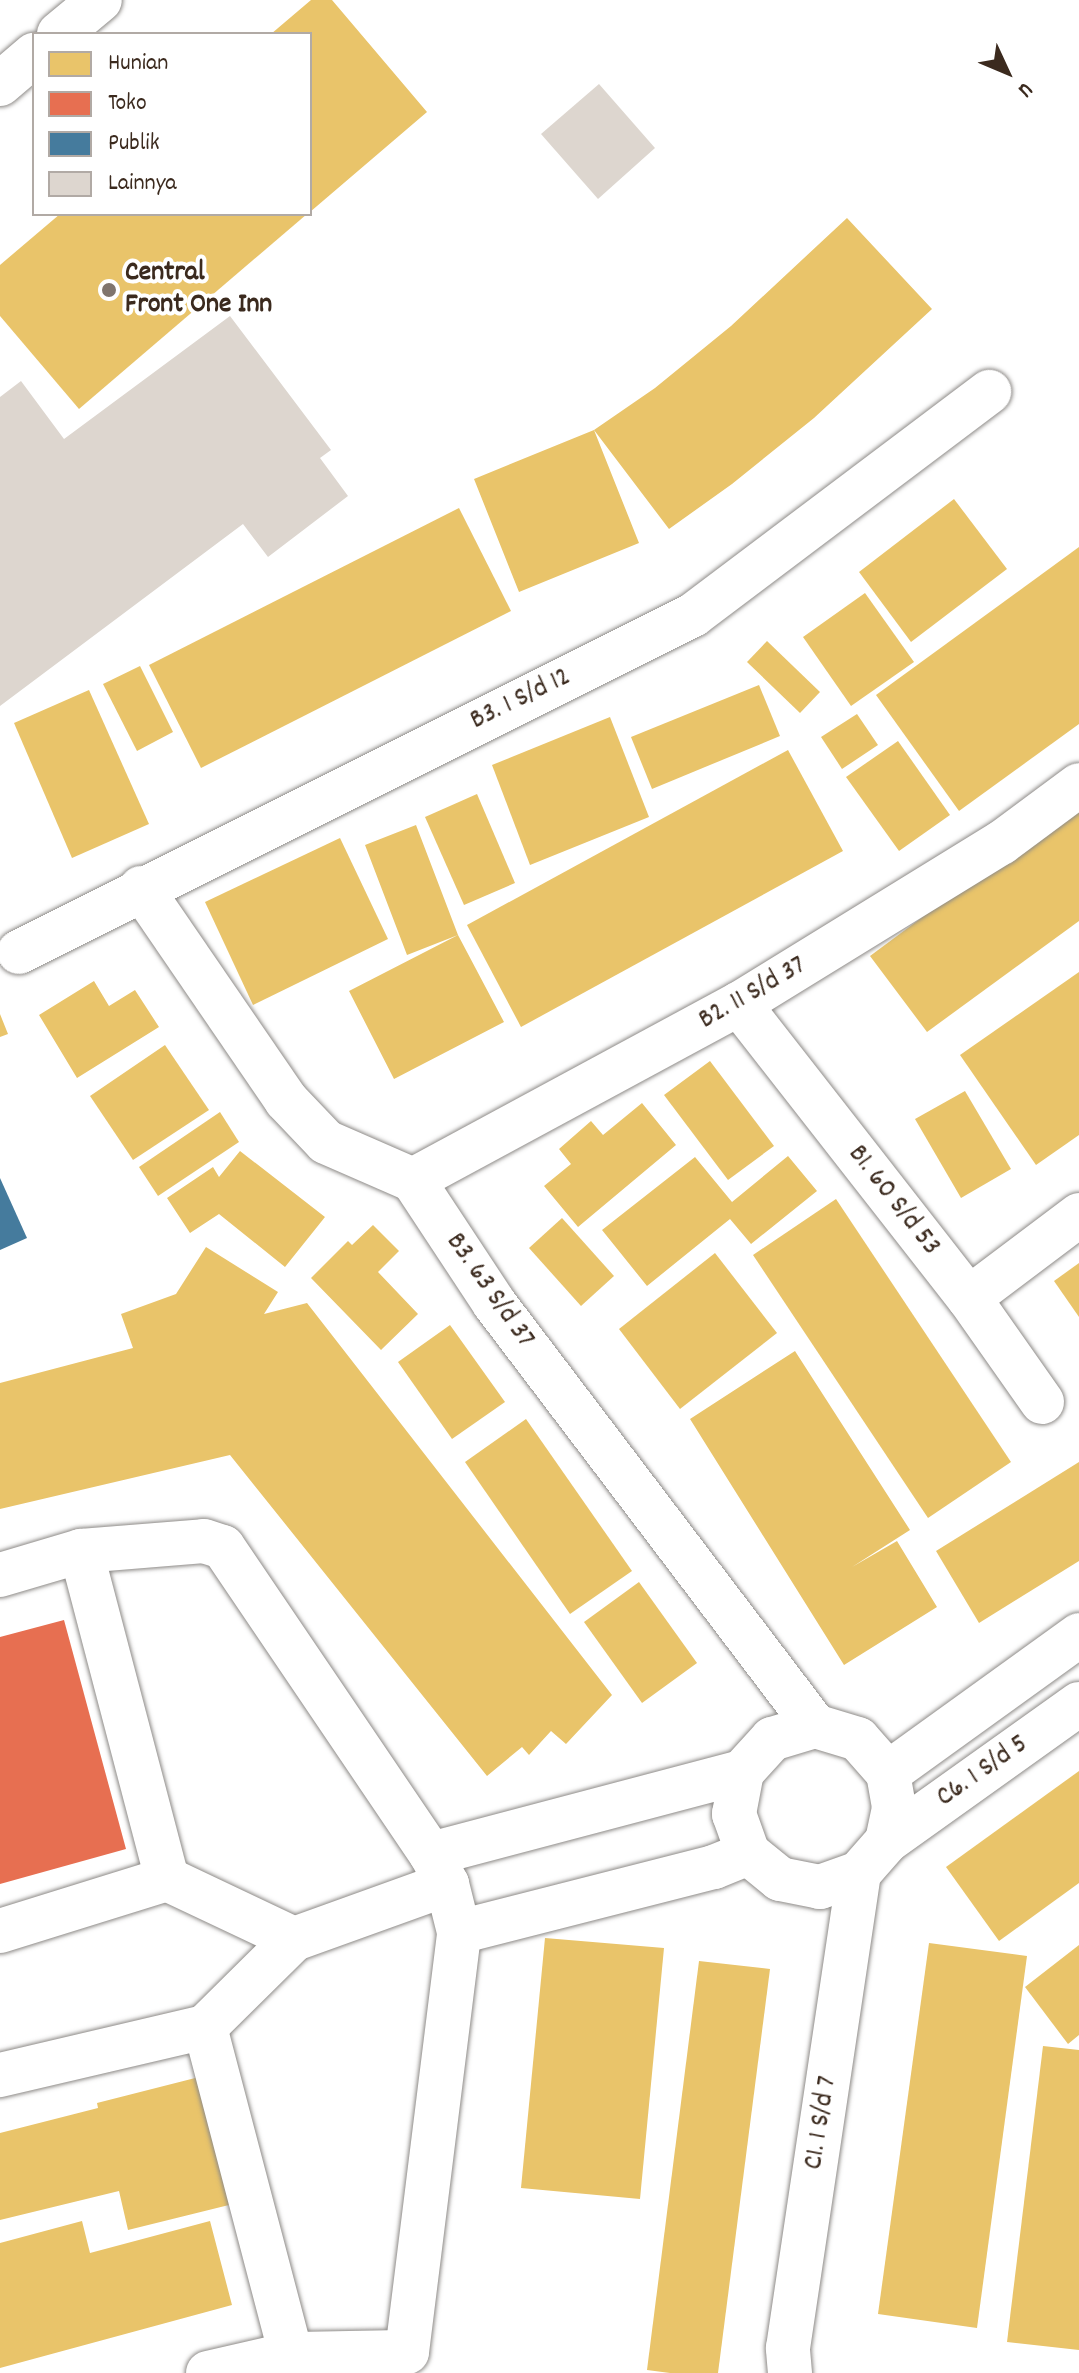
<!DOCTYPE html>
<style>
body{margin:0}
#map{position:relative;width:1079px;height:2373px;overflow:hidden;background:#fff;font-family:Dekko,sans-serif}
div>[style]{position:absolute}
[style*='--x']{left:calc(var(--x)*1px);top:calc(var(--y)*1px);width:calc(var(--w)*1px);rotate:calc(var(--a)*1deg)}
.homes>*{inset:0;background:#e9c46a}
.shops>*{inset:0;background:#e76f51}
.public>*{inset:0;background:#457b9d}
.building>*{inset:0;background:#ddd6cf}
.roads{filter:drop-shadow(0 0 2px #8e8b88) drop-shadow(0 0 2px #8e8b88)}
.minor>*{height:44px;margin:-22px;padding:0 22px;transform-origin:22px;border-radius:22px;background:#fff}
.secondary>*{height:44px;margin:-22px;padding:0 22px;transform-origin:22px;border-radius:22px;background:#fff}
.dots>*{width:22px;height:22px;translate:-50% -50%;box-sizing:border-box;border:4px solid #fff;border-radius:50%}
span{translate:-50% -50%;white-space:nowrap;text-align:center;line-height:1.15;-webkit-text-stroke:8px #fff;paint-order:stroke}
.poi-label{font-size:28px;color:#3b2a1e;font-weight:700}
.left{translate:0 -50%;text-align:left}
.street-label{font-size:28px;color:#3b2a1e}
.legend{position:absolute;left:32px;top:32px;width:280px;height:184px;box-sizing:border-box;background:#fff;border:2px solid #b1aaa5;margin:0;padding:10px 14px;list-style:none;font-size:24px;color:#3b2a1e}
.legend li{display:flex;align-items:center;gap:16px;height:40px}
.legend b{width:40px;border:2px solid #b1aaa5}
.north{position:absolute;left:967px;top:32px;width:80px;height:80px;-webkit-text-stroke:6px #fff;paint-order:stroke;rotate:134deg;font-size:22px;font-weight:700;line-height:32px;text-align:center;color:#3b2a1e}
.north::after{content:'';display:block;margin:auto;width:28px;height:36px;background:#3b2a1e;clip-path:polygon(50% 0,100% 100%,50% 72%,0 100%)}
</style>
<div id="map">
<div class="homes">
<div style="clip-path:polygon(311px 0,332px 0,427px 112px,310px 212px,310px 34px,271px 34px)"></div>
<div style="clip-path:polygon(60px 214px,307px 214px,79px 409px,0 316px,0 265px)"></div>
<div style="clip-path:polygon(847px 218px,932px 309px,814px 418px,732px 484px,669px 529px,594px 430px,639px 543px,519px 592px,474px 479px,594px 430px,655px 388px,731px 326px)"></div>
<div style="clip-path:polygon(954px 499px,1007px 569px,911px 642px,859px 572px)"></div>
<div style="clip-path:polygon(459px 508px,511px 611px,201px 768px,149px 665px)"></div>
<div style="clip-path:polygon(1079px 547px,1079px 724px,959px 811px,876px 695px)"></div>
<div style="clip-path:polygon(865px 593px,914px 662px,851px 706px,803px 637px)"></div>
<div style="clip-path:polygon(767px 641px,820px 692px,800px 713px,747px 662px)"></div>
<div style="clip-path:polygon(140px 666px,173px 732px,137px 751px,103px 684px)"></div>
<div style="clip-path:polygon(759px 685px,780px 736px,652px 789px,631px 737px)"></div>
<div style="clip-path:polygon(89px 690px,149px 824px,72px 858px,14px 723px)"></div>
<div style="clip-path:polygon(857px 714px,878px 745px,842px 769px,821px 737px)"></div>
<div style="clip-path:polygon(610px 717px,649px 817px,530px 865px,492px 765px)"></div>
<div style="clip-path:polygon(898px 741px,950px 815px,899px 851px,846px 777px)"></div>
<div style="clip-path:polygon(788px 750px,843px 851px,521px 1027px,467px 925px)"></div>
<div style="clip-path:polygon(477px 794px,515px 883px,464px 905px,425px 817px)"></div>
<div style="clip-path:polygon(1079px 801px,1079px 921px,927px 1032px,870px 956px)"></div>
<div style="clip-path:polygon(416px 825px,458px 935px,504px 1022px,394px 1079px,349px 991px,458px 935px,407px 955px,365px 845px)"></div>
<div style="clip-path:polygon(340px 838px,388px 939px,253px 1005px,205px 902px)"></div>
<div style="clip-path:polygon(1079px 972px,1079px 1135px,1036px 1165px,960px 1055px)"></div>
<div style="clip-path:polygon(94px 981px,109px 1006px,135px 990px,159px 1027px,77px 1078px,39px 1015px)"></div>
<div style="clip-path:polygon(0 1014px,8px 1034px,0 1037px)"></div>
<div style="clip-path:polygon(165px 1045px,209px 1110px,133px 1160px,90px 1096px)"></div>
<div style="clip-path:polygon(710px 1061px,774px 1146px,728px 1180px,664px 1095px)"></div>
<div style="clip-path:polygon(965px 1091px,1011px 1169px,961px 1198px,915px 1119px)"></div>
<div style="clip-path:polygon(642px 1103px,676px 1145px,578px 1227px,544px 1186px,571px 1164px,559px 1149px,591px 1121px,603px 1135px)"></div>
<div style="clip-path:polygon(220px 1112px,239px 1142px,158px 1196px,139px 1167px)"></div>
<div style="clip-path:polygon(240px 1151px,325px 1217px,285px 1267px,219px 1214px,190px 1233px,167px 1198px,213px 1167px,219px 1177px)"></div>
<div style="clip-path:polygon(788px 1156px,817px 1191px,751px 1244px,730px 1219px,647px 1286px,602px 1230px,695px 1157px,732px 1202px)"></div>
<div style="clip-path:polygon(836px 1199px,1011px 1462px,928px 1518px,753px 1255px)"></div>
<div style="clip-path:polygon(562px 1218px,614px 1276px,581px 1306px,529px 1248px)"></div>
<div style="clip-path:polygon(373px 1225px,399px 1251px,378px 1272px,418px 1314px,381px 1350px,311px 1278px,348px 1241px,352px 1245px)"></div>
<div style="clip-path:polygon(206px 1247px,278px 1292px,264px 1314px,307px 1303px,612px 1695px,566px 1744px,551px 1731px,529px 1755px,522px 1747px,487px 1776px,230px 1455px,0 1509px,0 1383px,133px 1348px,121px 1314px,176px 1294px)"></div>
<div style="clip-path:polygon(715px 1253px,777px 1333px,680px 1409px,619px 1329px)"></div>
<div style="clip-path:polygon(1079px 1263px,1079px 1317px,1054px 1281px)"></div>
<div style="clip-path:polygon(450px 1325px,505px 1402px,452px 1439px,398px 1362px)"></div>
<div style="clip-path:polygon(795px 1351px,910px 1530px,852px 1567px,897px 1541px,937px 1607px,844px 1665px,690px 1419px)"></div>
<div style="clip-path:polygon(526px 1419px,632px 1571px,570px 1614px,465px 1462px)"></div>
<div style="clip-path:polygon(1079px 1462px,1079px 1561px,979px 1623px,936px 1551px)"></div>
<div style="clip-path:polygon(639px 1582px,697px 1663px,642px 1703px,584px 1622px)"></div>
<div style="clip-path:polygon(1079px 1771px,1079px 1883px,999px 1941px,946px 1867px)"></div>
<div style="clip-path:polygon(545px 1938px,664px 1948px,640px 2199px,521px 2188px)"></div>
<div style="clip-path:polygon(929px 1943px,1027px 1956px,977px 2328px,878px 2314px)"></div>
<div style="clip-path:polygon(1079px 1945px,1079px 2035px,1068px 2044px,1025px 1987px)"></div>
<div style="clip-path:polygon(699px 1961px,770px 1969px,718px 2373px,670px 2373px,647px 2370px)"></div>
<div style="clip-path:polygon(1043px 2046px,1079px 2050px,1079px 2350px,1007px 2342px)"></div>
<div style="clip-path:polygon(207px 2075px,237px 2203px,128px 2230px,119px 2191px,0 2220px,0 2133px,98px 2108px,97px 2103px)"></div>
<div style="clip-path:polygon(82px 2221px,90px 2253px,210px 2221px,232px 2305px,0 2368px,0 2243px)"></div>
</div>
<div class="shops">
<div style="clip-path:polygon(64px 1620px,126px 1849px,0 1884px,0 1637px)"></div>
</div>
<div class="public">
<div style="clip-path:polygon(0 1178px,27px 1238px,0 1250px)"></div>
</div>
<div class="building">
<div style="clip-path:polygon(599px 84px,655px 148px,598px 199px,541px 134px)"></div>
<div style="clip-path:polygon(230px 316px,331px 450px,320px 458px,348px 496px,268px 557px,243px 524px,0 706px,0 397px,21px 381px,64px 439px)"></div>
</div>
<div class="roads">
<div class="minor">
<div style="--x:141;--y:888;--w:257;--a:55.6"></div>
<div style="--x:286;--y:1100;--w:58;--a:46.4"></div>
<div style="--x:326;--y:1142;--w:95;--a:23.6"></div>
<div style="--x:413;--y:1180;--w:147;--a:56.6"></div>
<div style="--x:494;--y:1303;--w:531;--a:52.81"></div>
<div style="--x:19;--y:952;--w:754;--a:-26.57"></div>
<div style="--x:693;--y:615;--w:371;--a:-37"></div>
<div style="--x:739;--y:1004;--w:373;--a:52"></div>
<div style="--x:969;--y:1298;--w:127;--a:54.9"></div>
<div style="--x:413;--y:1180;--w:370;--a:-28.4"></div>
<div style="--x:739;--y:1004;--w:308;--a:-31.6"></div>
<div style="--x:1001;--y:843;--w:97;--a:-36.6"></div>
<div style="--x:969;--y:1298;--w:138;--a:-37"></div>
<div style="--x:81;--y:1551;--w:339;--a:75.3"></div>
<div style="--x:0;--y:1575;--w:84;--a:-16.5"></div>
<div style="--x:81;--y:1551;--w:123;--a:-4.6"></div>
<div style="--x:204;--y:1541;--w:20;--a:18"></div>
<div style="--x:223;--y:1547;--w:371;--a:55.9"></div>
<div style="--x:431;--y:1854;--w:34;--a:62"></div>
<div style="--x:447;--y:1884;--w:163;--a:160.2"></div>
<div style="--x:888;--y:1773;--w:236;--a:-35.8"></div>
<div style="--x:887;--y:1841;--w:35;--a:-78"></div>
<div style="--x:894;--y:1807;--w:35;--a:-100"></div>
<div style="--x:888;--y:1773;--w:45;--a:-131.4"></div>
<div style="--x:858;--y:1739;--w:45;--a:-163.2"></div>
<div style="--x:815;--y:1726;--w:45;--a:163.2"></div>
<div style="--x:772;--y:1739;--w:45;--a:132.3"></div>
<div style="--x:742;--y:1772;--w:43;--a:100.8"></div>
<div style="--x:734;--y:1814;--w:41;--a:70.3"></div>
<div style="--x:748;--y:1853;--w:41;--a:39.1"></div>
<div style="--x:780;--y:1879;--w:41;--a:11.3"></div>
<div style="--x:820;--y:1887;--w:41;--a:-19.7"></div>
<div style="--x:859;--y:1873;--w:43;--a:-48.8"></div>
<div style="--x:887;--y:1841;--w:236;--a:-35.5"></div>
<div style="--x:431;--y:1854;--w:322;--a:-14.8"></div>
<div style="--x:0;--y:1931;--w:175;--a:-17.3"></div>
<div style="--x:167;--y:1879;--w:140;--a:25.3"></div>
<div style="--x:294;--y:1939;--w:125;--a:135.3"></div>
<div style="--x:205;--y:2027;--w:211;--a:166.8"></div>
<div style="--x:459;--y:1932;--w:263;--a:-14.3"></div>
<div style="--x:714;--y:1867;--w:37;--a:-22"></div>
<div style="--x:205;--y:2027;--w:338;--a:75.3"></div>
<div style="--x:208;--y:2373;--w:85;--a:-12.9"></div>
<div style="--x:291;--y:2354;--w:116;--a:-1"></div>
<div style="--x:407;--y:2352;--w:423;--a:-82.9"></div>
<div style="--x:459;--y:1932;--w:49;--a:-104"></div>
<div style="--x:790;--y:2373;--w:25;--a:-95"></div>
<div style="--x:788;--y:2348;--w:480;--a:-81.5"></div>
</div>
<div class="secondary">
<div style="--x:59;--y:34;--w:53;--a:-39.7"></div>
<div style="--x:0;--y:84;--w:45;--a:-40.5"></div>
</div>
</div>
<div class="dots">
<div style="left:109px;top:290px;background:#80756d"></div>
</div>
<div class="poi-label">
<span class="left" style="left:125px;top:290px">Central<br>Front One Inn</span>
</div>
<div class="street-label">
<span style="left:521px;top:700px;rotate:-26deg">B3. 1 S/d 12</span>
<span style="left:753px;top:994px;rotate:-30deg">B2. 11 S/d 37</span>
<span style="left:893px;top:1201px;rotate:52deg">B1. 60 S/d 53</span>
<span style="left:489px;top:1291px;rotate:55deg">B3. 63 S/d 37</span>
<span style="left:983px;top:1772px;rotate:-35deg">C6. 1 S/d 5</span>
<span style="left:822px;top:2123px;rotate:-81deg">C1. 1 S/d 7</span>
</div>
<ul class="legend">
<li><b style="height:22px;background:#e9c46a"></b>Hunian</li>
<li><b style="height:22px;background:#e76f51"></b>Toko</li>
<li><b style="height:22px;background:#457b9d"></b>Publik</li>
<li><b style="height:22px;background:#ddd6cf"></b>Lainnya</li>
</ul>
<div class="north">U</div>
</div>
